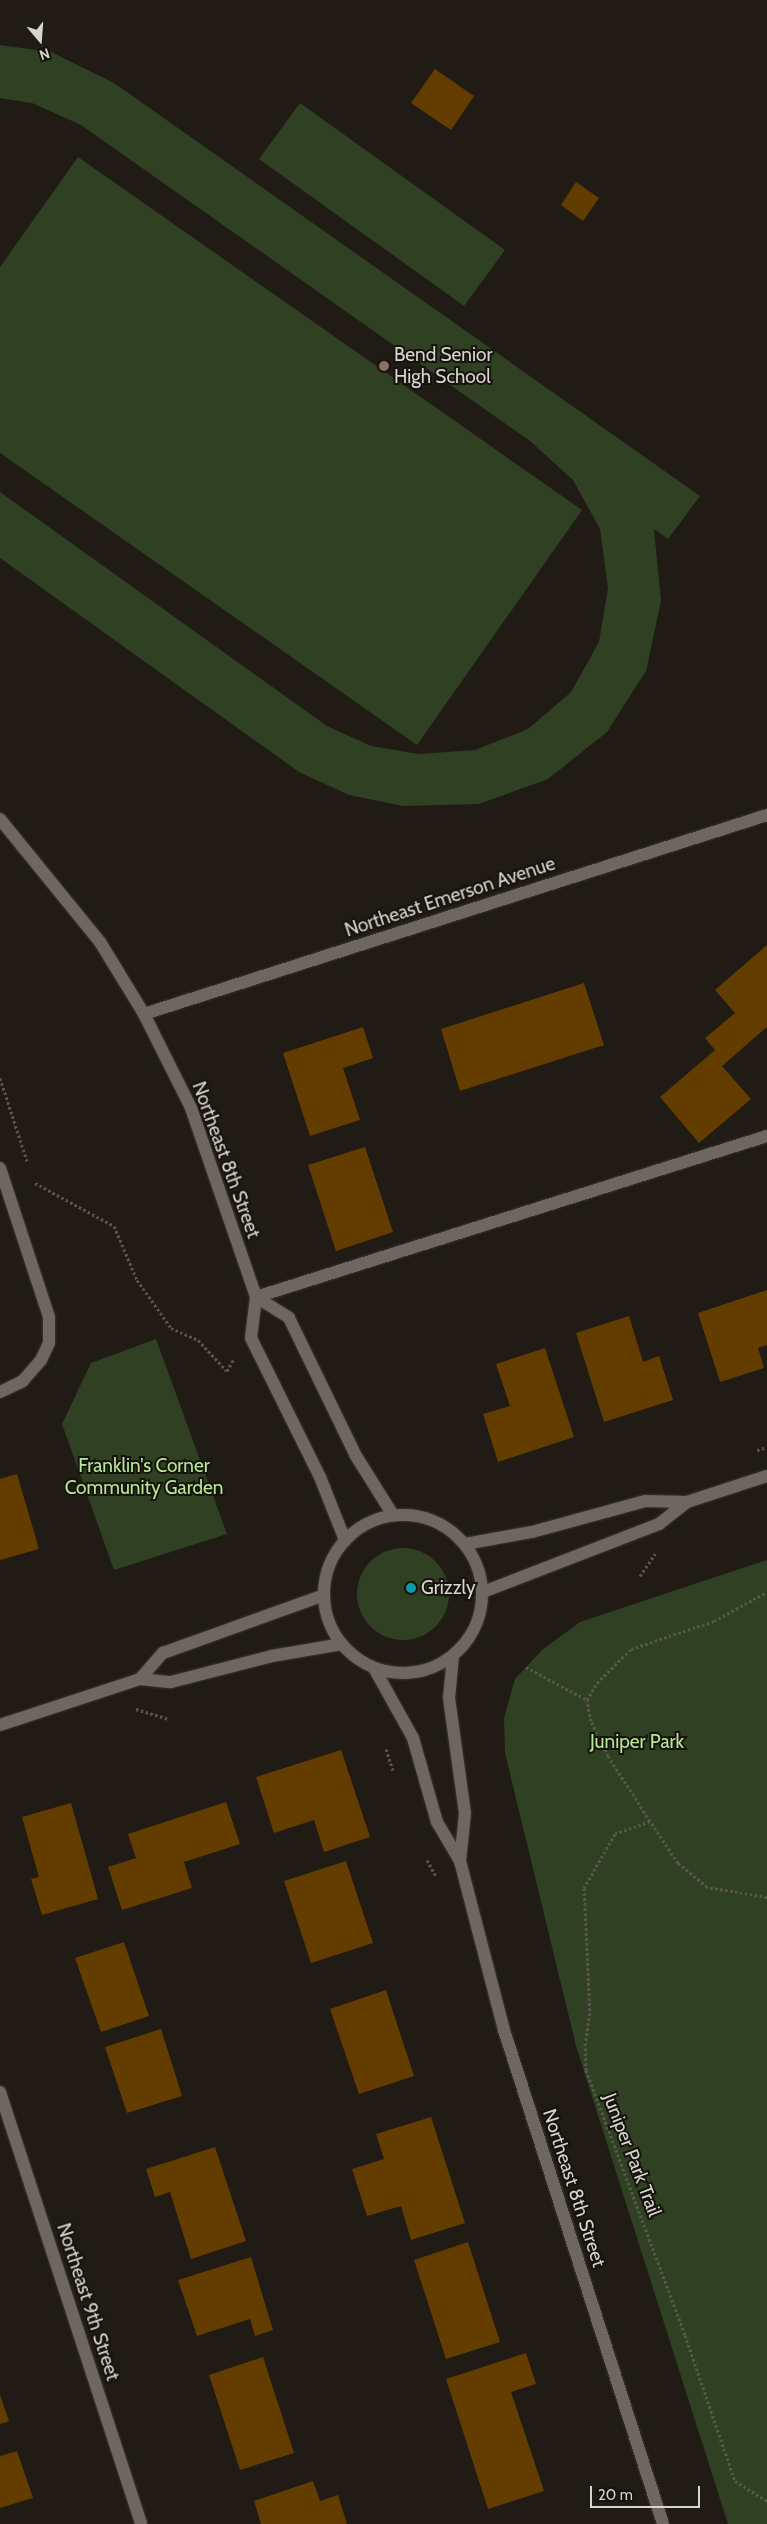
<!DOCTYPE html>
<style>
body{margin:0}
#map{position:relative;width:767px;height:2524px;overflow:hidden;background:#201b14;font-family:Cabin,sans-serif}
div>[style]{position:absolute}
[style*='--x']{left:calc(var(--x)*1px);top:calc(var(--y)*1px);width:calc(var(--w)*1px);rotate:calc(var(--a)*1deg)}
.green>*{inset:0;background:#2f4023}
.round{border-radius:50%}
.building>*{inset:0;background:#633c00}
.path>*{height:3px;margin-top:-1.5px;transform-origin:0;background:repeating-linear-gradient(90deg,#5a554f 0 2.5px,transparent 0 5px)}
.roads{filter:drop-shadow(0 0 1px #3b3833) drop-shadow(0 0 1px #3b3833)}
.lane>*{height:12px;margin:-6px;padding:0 6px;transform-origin:6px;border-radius:6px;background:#6d675f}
.street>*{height:12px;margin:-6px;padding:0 6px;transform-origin:6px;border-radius:6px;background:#6d675f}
.secondary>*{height:12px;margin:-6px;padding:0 6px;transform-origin:6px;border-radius:6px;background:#6d675f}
.secondary>.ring{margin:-6px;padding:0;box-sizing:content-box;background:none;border:12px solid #6d675f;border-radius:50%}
.dots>*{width:14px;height:14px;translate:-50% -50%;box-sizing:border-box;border:2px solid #16120c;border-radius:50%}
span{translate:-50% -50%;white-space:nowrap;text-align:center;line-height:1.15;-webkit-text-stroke:4px #16120c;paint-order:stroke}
.poi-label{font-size:19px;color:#d8d5d0}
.left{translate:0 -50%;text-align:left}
.street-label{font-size:19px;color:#d8d5d0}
.park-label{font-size:19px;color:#b7e695}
.north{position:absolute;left:15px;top:15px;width:50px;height:50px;-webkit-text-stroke:4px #16120c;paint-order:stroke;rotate:162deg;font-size:14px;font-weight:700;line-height:20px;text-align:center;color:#d8d5d0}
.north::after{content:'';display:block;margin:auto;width:18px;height:22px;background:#d8d5d0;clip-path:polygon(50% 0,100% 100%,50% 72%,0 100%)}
.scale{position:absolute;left:590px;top:2486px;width:110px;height:22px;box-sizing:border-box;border:2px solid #d8d5d0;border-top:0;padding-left:6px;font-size:15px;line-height:18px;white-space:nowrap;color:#d8d5d0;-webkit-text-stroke:4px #16120c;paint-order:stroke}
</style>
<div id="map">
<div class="green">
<div style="clip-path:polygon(0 45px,51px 52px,114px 83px,700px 496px,668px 539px,654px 529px,661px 601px,646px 671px,607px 732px,548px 779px,479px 804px,403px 806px,349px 795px,299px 772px,0 558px,0 492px,327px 726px,371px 746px,418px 754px,475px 750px,528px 729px,571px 692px,599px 642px,608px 588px,600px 529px,573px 480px,530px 441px,81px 125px,32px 103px,0 98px)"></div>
<div style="clip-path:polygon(300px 103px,505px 250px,464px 306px,259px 159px)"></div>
<div style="clip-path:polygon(78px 157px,582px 510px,417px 745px,0 453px,0 267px)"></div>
<div style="clip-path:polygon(156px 1339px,227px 1534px,114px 1570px,62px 1424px,91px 1363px)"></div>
<div class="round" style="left:357px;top:1548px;width:92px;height:92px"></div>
<div style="clip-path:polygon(767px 1560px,767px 2524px,728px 2524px,576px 2046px,505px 1753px,504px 1718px,515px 1679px,542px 1650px,580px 1622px)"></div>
</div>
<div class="building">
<div style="clip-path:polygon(435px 69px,474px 96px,451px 130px,411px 103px)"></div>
<div style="clip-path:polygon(576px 182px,599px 198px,583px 221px,561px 205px)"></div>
<div style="clip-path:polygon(767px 945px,767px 1027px,722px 1066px,751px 1099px,699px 1143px,660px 1097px,715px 1050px,705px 1038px,735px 1013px,715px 990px)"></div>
<div style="clip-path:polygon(584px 983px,604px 1045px,460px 1091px,441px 1029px)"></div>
<div style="clip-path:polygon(363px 1027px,373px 1058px,343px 1068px,360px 1120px,310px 1136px,283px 1053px)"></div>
<div style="clip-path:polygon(365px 1147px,393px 1232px,336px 1251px,308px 1165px)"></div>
<div style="clip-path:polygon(767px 1290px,767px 1345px,758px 1348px,764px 1368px,720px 1382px,698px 1313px)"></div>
<div style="clip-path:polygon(629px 1316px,643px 1362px,659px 1356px,673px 1400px,604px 1422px,576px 1333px)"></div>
<div style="clip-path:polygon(545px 1348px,574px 1437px,498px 1462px,483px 1414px,510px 1406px,496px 1364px)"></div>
<div style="clip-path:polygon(17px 1474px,39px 1549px,0 1560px,0 1479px)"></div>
<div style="clip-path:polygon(341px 1750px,370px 1837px,324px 1852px,314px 1820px,274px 1833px,256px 1777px)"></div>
<div style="clip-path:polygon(226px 1802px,240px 1844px,184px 1862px,192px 1888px,122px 1910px,108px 1867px,136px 1858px,128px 1834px)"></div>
<div style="clip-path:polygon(71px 1803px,98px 1899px,42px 1915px,31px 1879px,39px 1877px,22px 1817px)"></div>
<div style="clip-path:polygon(346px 1861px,373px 1943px,311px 1963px,284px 1881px)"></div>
<div style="clip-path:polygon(124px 1942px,149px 2016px,101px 2032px,75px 1958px)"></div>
<div style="clip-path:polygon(386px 1990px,414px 2076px,359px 2094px,330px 2009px)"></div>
<div style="clip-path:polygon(161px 2029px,182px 2096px,127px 2113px,105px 2047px)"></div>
<div style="clip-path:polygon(431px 2117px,465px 2223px,411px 2240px,401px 2206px,367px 2216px,352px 2169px,384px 2159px,376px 2134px)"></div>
<div style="clip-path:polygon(215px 2147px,246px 2241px,191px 2259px,170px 2192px,155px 2197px,146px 2169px)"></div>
<div style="clip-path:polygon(468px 2242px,500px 2342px,446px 2359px,414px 2260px)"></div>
<div style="clip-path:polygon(251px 2257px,273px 2330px,255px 2336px,250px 2319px,197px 2336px,178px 2280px)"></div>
<div style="clip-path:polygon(526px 2353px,536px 2384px,511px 2392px,544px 2491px,488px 2509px,446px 2379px)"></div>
<div style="clip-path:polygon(263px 2357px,294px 2453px,240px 2470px,209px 2375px)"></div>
<div style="clip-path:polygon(0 2395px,9px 2421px,0 2424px)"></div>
<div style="clip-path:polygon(17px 2451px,33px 2498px,0 2508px,0 2456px)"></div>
<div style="clip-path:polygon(313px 2481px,320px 2501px,338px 2495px,347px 2524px,261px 2524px,254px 2501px)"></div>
</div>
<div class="path">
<div style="--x:0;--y:1078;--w:87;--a:72"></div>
<div style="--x:35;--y:1183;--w:90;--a:28.6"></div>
<div style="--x:114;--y:1226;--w:59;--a:66.9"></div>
<div style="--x:137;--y:1280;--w:59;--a:54.7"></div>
<div style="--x:171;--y:1328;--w:30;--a:24"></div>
<div style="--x:198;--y:1340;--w:42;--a:46.9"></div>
<div style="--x:227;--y:1371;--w:13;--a:-61"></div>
<div style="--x:757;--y:1450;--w:10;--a:-17"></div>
<div style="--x:640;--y:1576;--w:27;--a:-56"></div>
<div style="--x:526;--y:1667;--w:69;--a:28.4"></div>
<div style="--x:136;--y:1709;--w:34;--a:17"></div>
<div style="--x:386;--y:1749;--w:22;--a:72"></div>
<div style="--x:650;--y:1821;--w:77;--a:-122.9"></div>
<div style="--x:608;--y:1756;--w:39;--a:-116"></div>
<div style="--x:591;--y:1721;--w:21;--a:-101"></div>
<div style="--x:587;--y:1700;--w:20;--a:-60"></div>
<div style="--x:597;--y:1683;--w:48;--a:-45"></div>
<div style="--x:631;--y:1649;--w:88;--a:-18.6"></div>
<div style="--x:714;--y:1621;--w:60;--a:-28.7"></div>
<div style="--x:427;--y:1860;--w:18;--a:61"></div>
<div style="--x:767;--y:1897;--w:61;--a:-170.5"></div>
<div style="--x:707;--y:1887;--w:38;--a:-140"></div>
<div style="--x:678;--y:1863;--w:50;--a:-123.7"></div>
<div style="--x:650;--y:1821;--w:37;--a:160"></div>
<div style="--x:615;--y:1834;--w:62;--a:119.9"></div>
<div style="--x:584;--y:1888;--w:125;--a:87.3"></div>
<div style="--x:590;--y:2013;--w:30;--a:99"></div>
<div style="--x:585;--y:2043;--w:27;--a:88"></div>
<div style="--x:586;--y:2070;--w:283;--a:69.5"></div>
<div style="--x:685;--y:2335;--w:154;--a:71.1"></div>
<div style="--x:735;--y:2481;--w:38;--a:32"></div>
</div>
<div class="roads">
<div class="lane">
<div style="--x:256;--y:1297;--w:536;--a:-17.49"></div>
</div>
<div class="street">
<div style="--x:144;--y:1014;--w:654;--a:-17.71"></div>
<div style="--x:0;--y:1168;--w:157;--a:71.8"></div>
<div style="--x:49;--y:1317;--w:26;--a:90"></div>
<div style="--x:49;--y:1343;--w:19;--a:115"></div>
<div style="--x:41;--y:1360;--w:28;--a:131"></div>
<div style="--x:23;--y:1381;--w:25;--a:154"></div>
<div style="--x:0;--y:2092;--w:454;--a:71.9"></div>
</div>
<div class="secondary">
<div style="--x:0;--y:819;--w:159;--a:50.9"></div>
<div style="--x:100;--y:942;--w:84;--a:58.6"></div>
<div style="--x:144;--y:1014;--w:105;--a:63.4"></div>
<div style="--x:191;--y:1108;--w:200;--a:71"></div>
<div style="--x:256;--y:1297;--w:41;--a:97"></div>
<div style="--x:251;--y:1338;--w:155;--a:63.6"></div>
<div style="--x:320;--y:1477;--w:68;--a:68.4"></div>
<div style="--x:256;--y:1297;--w:39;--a:32"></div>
<div style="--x:289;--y:1318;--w:153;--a:64.1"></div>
<div style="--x:356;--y:1456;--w:70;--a:57.9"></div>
<div class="ring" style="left:324px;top:1515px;width:146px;height:146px"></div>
<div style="--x:465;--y:1544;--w:68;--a:-10.2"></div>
<div style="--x:532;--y:1532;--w:117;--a:-15.3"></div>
<div style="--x:645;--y:1501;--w:42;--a:1.4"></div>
<div style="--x:687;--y:1502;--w:84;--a:-18"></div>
<div style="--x:483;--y:1592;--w:189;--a:-21.1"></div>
<div style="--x:659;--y:1524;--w:36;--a:-38"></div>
<div style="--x:453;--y:1656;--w:42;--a:95.4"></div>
<div style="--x:449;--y:1698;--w:116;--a:82.1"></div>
<div style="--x:465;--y:1813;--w:48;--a:95.9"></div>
<div style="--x:374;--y:1668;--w:80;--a:60.9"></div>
<div style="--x:413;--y:1738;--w:87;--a:74.1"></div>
<div style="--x:437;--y:1822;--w:45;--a:59.5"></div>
<div style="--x:460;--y:1861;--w:175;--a:75.4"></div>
<div style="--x:504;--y:2030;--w:519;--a:72.16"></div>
<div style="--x:140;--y:1679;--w:35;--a:-49"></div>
<div style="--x:163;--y:1653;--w:171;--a:-19.8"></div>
<div style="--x:0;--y:1725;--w:147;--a:-18.2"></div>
<div style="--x:140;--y:1679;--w:31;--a:6"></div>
<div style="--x:171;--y:1682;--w:104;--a:-14.4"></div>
<div style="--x:272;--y:1656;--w:71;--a:-9.7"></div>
</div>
</div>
<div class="dots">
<div style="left:384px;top:366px;background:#8d6e63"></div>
<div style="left:411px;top:1588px;background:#0f9aa8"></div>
</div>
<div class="poi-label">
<span class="left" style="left:394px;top:366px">Bend Senior<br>High School</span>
<span class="left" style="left:421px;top:1588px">Grizzly</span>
</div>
<div class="street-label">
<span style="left:450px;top:897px;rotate:-18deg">Northeast Emerson Avenue</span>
<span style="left:226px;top:1160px;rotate:70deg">Northeast 8th Street</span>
<span style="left:632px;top:2155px;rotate:69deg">Juniper Park Trail</span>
<span style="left:574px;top:2188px;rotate:72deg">Northeast 8th Street</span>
<span style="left:88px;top:2302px;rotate:72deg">Northeast 9th Street</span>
</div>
<div class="park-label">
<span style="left:144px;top:1477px">Franklin's Corner<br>Community Garden</span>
<span style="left:637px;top:1742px">Juniper Park</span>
</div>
<div class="north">N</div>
<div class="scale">20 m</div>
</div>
